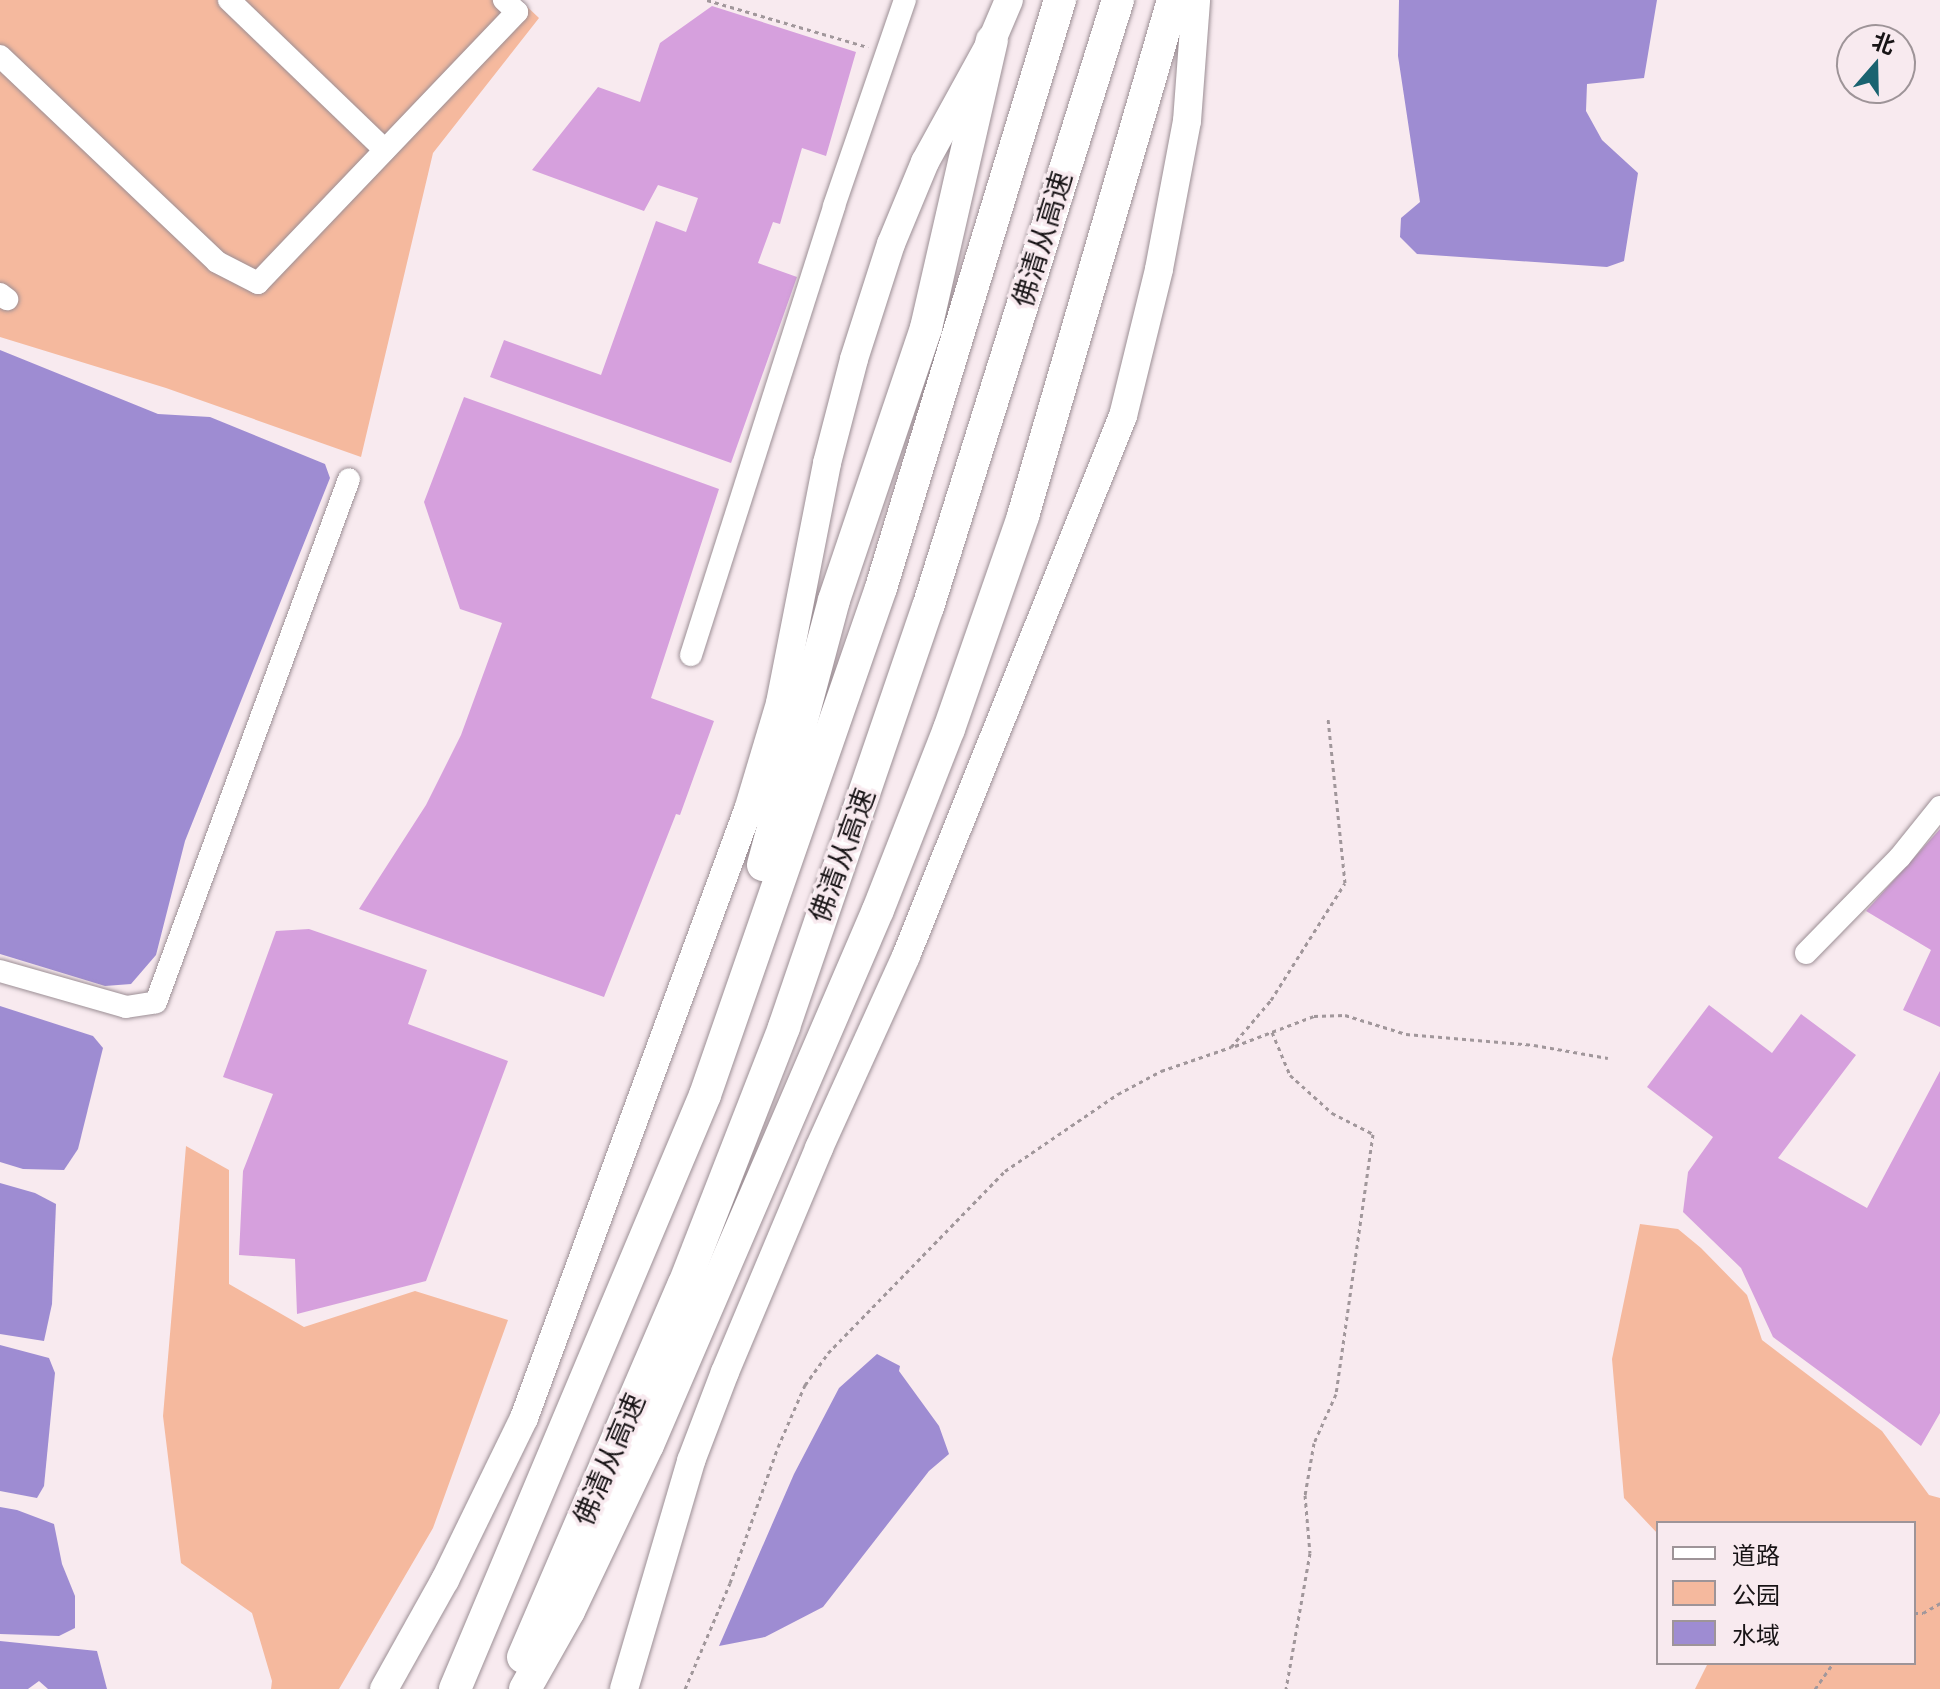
<!DOCTYPE html>
<meta charset="utf-8">
<style>
body{margin:0}
#map{position:relative;width:1940px;height:1689px;overflow:hidden;background:#f8eaef;font-family:"IBM Plex Sans","Noto Sans SC",sans-serif}
div>[style]{position:absolute}
[style*='--x']{left:calc(var(--x)*1px);top:calc(var(--y)*1px);width:calc(var(--w)*1px);rotate:calc(var(--a)*1deg)}
.green>*{inset:0;background:#f5b99e}
.water>*{inset:0;background:#9e8cd2}
.building>*{inset:0;background:#d6a0dd}
.path>*{height:3px;margin-top:-1.5px;transform-origin:0;background:repeating-linear-gradient(90deg,#a1979b 0 4px,transparent 0 8px)}
.roads{filter:drop-shadow(0 0 2px #9c8f95) drop-shadow(0 0 2px #9c8f95)}
.minor>*{height:22px;margin:-11px;padding:0 11px;transform-origin:11px;border-radius:11px;background:#fff}
.major>*{height:28px;margin:-14px;padding:0 14px;transform-origin:14px;border-radius:14px;background:#fff}
.highway>*{height:32px;margin:-16px;padding:0 16px;transform-origin:16px;border-radius:16px;background:#fff}
span{translate:-50% -50%;white-space:nowrap;text-align:center;line-height:1.15;-webkit-text-stroke:7px #f8eaef;paint-order:stroke}
.street-label{font-size:28px;color:#181416}
.legend{position:absolute;left:1656px;top:1521px;width:260px;height:144px;box-sizing:border-box;background:#f8eaef;border:2px solid #9e9498;margin:0;padding:10px 14px;list-style:none;font-size:24px;color:#181416}
.legend li{display:flex;align-items:center;gap:16px;height:40px}
.legend b{width:40px;border:2px solid #9e9498}
.north{position:absolute;left:1836px;top:24px;width:80px;height:80px;box-sizing:border-box;background:#f8eaef;border:2px solid #9e9498;border-radius:50%;rotate:20deg;font-size:22px;font-weight:700;line-height:32px;text-align:center;color:#181416}
.north::after{content:'';display:block;margin:auto;width:28px;height:36px;background:#196370;clip-path:polygon(50% 0,100% 100%,50% 72%,0 100%)}
</style>
<div id="map">
<div class="green">
<div style="clip-path:polygon(0 0,520px 0,539px 18px,433px 153px,361px 457px,166px 388px,0 337px)"></div>
<div style="clip-path:polygon(186px 1146px,229px 1170px,229px 1284px,304px 1327px,415px 1291px,508px 1320px,433px 1528px,339px 1689px,271px 1689px,272px 1681px,252px 1613px,181px 1563px,163px 1416px)"></div>
<div style="clip-path:polygon(1640px 1224px,1678px 1229px,1701px 1248px,1747px 1295px,1762px 1340px,1882px 1431px,1929px 1495px,1940px 1498px,1940px 1689px,1695px 1689px,1708px 1663px,1914px 1663px,1914px 1523px,1658px 1523px,1658px 1534px,1624px 1498px,1612px 1359px)"></div>
</div>
<div class="water">
<div style="clip-path:polygon(1399px 0,1657px 0,1644px 78px,1587px 84px,1586px 111px,1602px 140px,1638px 173px,1624px 261px,1607px 267px,1417px 254px,1400px 237px,1401px 218px,1420px 202px,1398px 56px)"></div>
<div style="clip-path:polygon(0 350px,158px 414px,210px 417px,325px 464px,330px 478px,185px 841px,156px 955px,131px 984px,105px 986px,0 954px)"></div>
<div style="clip-path:polygon(0 1006px,93px 1036px,103px 1048px,78px 1149px,64px 1170px,23px 1169px,0 1162px)"></div>
<div style="clip-path:polygon(0 1183px,35px 1193px,56px 1204px,52px 1304px,44px 1341px,0 1334px)"></div>
<div style="clip-path:polygon(0 1345px,49px 1358px,55px 1373px,44px 1486px,37px 1498px,0 1491px)"></div>
<div style="clip-path:polygon(877px 1354px,900px 1366px,899px 1371px,939px 1426px,949px 1454px,929px 1471px,823px 1607px,765px 1637px,719px 1646px,794px 1474px,839px 1388px)"></div>
<div style="clip-path:polygon(0 1507px,17px 1510px,54px 1524px,62px 1564px,75px 1596px,75px 1628px,59px 1636px,0 1634px)"></div>
<div style="clip-path:polygon(0 1641px,97px 1651px,107px 1689px,48px 1689px,39px 1681px,28px 1689px,0 1689px)"></div>
</div>
<div class="building">
<div style="clip-path:polygon(712px 6px,856px 52px,826px 156px,802px 148px,780px 224px,773px 222px,758px 263px,797px 277px,731px 463px,490px 377px,504px 340px,601px 375px,656px 221px,686px 232px,698px 198px,658px 185px,644px 211px,532px 170px,598px 87px,640px 102px,660px 43px)"></div>
<div style="clip-path:polygon(464px 397px,719px 489px,651px 698px,714px 721px,680px 815px,676px 814px,604px 997px,359px 909px,426px 805px,461px 735px,502px 623px,460px 609px,424px 502px)"></div>
<div style="clip-path:polygon(1940px 829px,1940px 1027px,1903px 1010px,1931px 950px,1866px 911px)"></div>
<div style="clip-path:polygon(309px 929px,427px 970px,408px 1024px,508px 1061px,426px 1281px,297px 1314px,295px 1259px,239px 1255px,243px 1171px,273px 1094px,223px 1077px,276px 931px)"></div>
<div style="clip-path:polygon(1709px 1005px,1772px 1053px,1801px 1014px,1856px 1055px,1778px 1158px,1867px 1208px,1940px 1071px,1940px 1413px,1921px 1446px,1773px 1337px,1741px 1268px,1683px 1212px,1688px 1172px,1713px 1137px,1647px 1087px)"></div>
</div>
<div class="path">
<div style="--x:707;--y:0;--w:168;--a:16.3"></div>
<div style="--x:1272;--y:1032;--w:47;--a:67.3"></div>
<div style="--x:1290;--y:1075;--w:57;--a:42.1"></div>
<div style="--x:1332;--y:1113;--w:46;--a:27.1"></div>
<div style="--x:1373;--y:1134;--w:263;--a:98.1"></div>
<div style="--x:1336;--y:1394;--w:54;--a:114.2"></div>
<div style="--x:1314;--y:1443;--w:53;--a:99.8"></div>
<div style="--x:1305;--y:1495;--w:58;--a:85.1"></div>
<div style="--x:1310;--y:1553;--w:138;--a:100"></div>
<div style="--x:1235;--y:1046;--w:85;--a:-20.8"></div>
<div style="--x:1314;--y:1016;--w:31;--a:-2"></div>
<div style="--x:1345;--y:1015;--w:64;--a:17.3"></div>
<div style="--x:1406;--y:1034;--w:128;--a:4.9"></div>
<div style="--x:1534;--y:1045;--w:75;--a:10"></div>
<div style="--x:1914;--y:1613;--w:9;--a:0"></div>
<div style="--x:1923;--y:1613;--w:20;--a:-30"></div>
<div style="--x:685;--y:1689;--w:115;--a:-67"></div>
<div style="--x:730;--y:1583;--w:144;--a:-70.6"></div>
<div style="--x:778;--y:1447;--w:68;--a:-66.5"></div>
<div style="--x:805;--y:1385;--w:39;--a:-54"></div>
<div style="--x:828;--y:1353;--w:254;--a:-45.8"></div>
<div style="--x:1005;--y:1171;--w:137;--a:-34.3"></div>
<div style="--x:1118;--y:1094;--w:49;--a:-28.1"></div>
<div style="--x:1161;--y:1071;--w:74;--a:-18.9"></div>
<div style="--x:1231;--y:1047;--w:62;--a:-49.6"></div>
<div style="--x:1271;--y:1000;--w:138;--a:-57.7"></div>
<div style="--x:1345;--y:883;--w:165;--a:-95.9"></div>
<div style="--x:1815;--y:1689;--w:32;--a:-55"></div>
</div>
<div class="roads">
<div class="minor">
<div style="--x:229;--y:0;--w:216;--a:43.9"></div>
<div style="--x:0;--y:56;--w:299;--a:43.5"></div>
<div style="--x:217;--y:262;--w:46;--a:27.1"></div>
<div style="--x:258;--y:283;--w:375;--a:-46.3"></div>
<div style="--x:517;--y:12;--w:18;--a:-137"></div>
<div style="--x:0;--y:294;--w:9;--a:36"></div>
<div style="--x:691;--y:655;--w:471;--a:-72.3"></div>
<div style="--x:834;--y:206;--w:218;--a:-71"></div>
<div style="--x:1806;--y:953;--w:134;--a:-45.6"></div>
<div style="--x:1900;--y:857;--w:64;--a:-51.3"></div>
<div style="--x:0;--y:971;--w:131;--a:15.9"></div>
<div style="--x:126;--y:1007;--w:30;--a:-9"></div>
<div style="--x:156;--y:1002;--w:557;--a:-69.74"></div>
</div>
<div class="major">
<div style="--x:384;--y:1689;--w:125;--a:-60.8"></div>
<div style="--x:445;--y:1580;--w:180;--a:-64"></div>
<div style="--x:524;--y:1418;--w:648;--a:-69.78"></div>
<div style="--x:748;--y:810;--w:112;--a:-73.3"></div>
<div style="--x:780;--y:703;--w:245;--a:-78.9"></div>
<div style="--x:827;--y:463;--w:107;--a:-75.4"></div>
<div style="--x:854;--y:359;--w:121;--a:-72.2"></div>
<div style="--x:891;--y:244;--w:89;--a:-67.5"></div>
<div style="--x:925;--y:162;--w:139;--a:-61.2"></div>
<div style="--x:992;--y:40;--w:43;--a:-67"></div>
<div style="--x:624;--y:1689;--w:238;--a:-73.6"></div>
<div style="--x:691;--y:1461;--w:95;--a:-69.1"></div>
<div style="--x:725;--y:1372;--w:243;--a:-67.2"></div>
<div style="--x:819;--y:1148;--w:211;--a:-65.6"></div>
<div style="--x:906;--y:956;--w:582;--a:-68.11"></div>
<div style="--x:1123;--y:416;--w:151;--a:-76.2"></div>
<div style="--x:1159;--y:269;--w:151;--a:-79.3"></div>
<div style="--x:1187;--y:121;--w:121;--a:-85.7"></div>
</div>
<div class="highway">
<div style="--x:763;--y:865;--w:274;--a:-75"></div>
<div style="--x:834;--y:600;--w:287;--a:-71.3"></div>
<div style="--x:926;--y:328;--w:295;--a:-77.1"></div>
<div style="--x:523;--y:1657;--w:406;--a:-66.7"></div>
<div style="--x:684;--y:1284;--w:276;--a:-68.7"></div>
<div style="--x:784;--y:1027;--w:444;--a:-71.1"></div>
<div style="--x:928;--y:607;--w:636;--a:-72.62"></div>
<div style="--x:455;--y:1689;--w:644;--a:-67.17"></div>
<div style="--x:705;--y:1095;--w:537;--a:-70.86"></div>
<div style="--x:881;--y:588;--w:615;--a:-73.07"></div>
<div style="--x:525;--y:1689;--w:90;--a:-60.6"></div>
<div style="--x:569;--y:1611;--w:184;--a:-64.6"></div>
<div style="--x:648;--y:1445;--w:582;--a:-66.74"></div>
<div style="--x:878;--y:910;--w:194;--a:-68.6"></div>
<div style="--x:949;--y:729;--w:225;--a:-70.8"></div>
<div style="--x:1023;--y:516;--w:537;--a:-73.79"></div>
</div>
</div>
<div class="street-label">
<span style="left:1042px;top:239px;rotate:-73deg">佛清从高速</span>
<span style="left:842px;top:855px;rotate:-70deg">佛清从高速</span>
<span style="left:609px;top:1459px;rotate:-67deg">佛清从高速</span>
</div>
<ul class="legend">
<li><b style="height:10px;background:#fff"></b>道路</li>
<li><b style="height:22px;background:#f5b99e"></b>公园</li>
<li><b style="height:22px;background:#9e8cd2"></b>水域</li>
</ul>
<div class="north">北</div>
</div>
